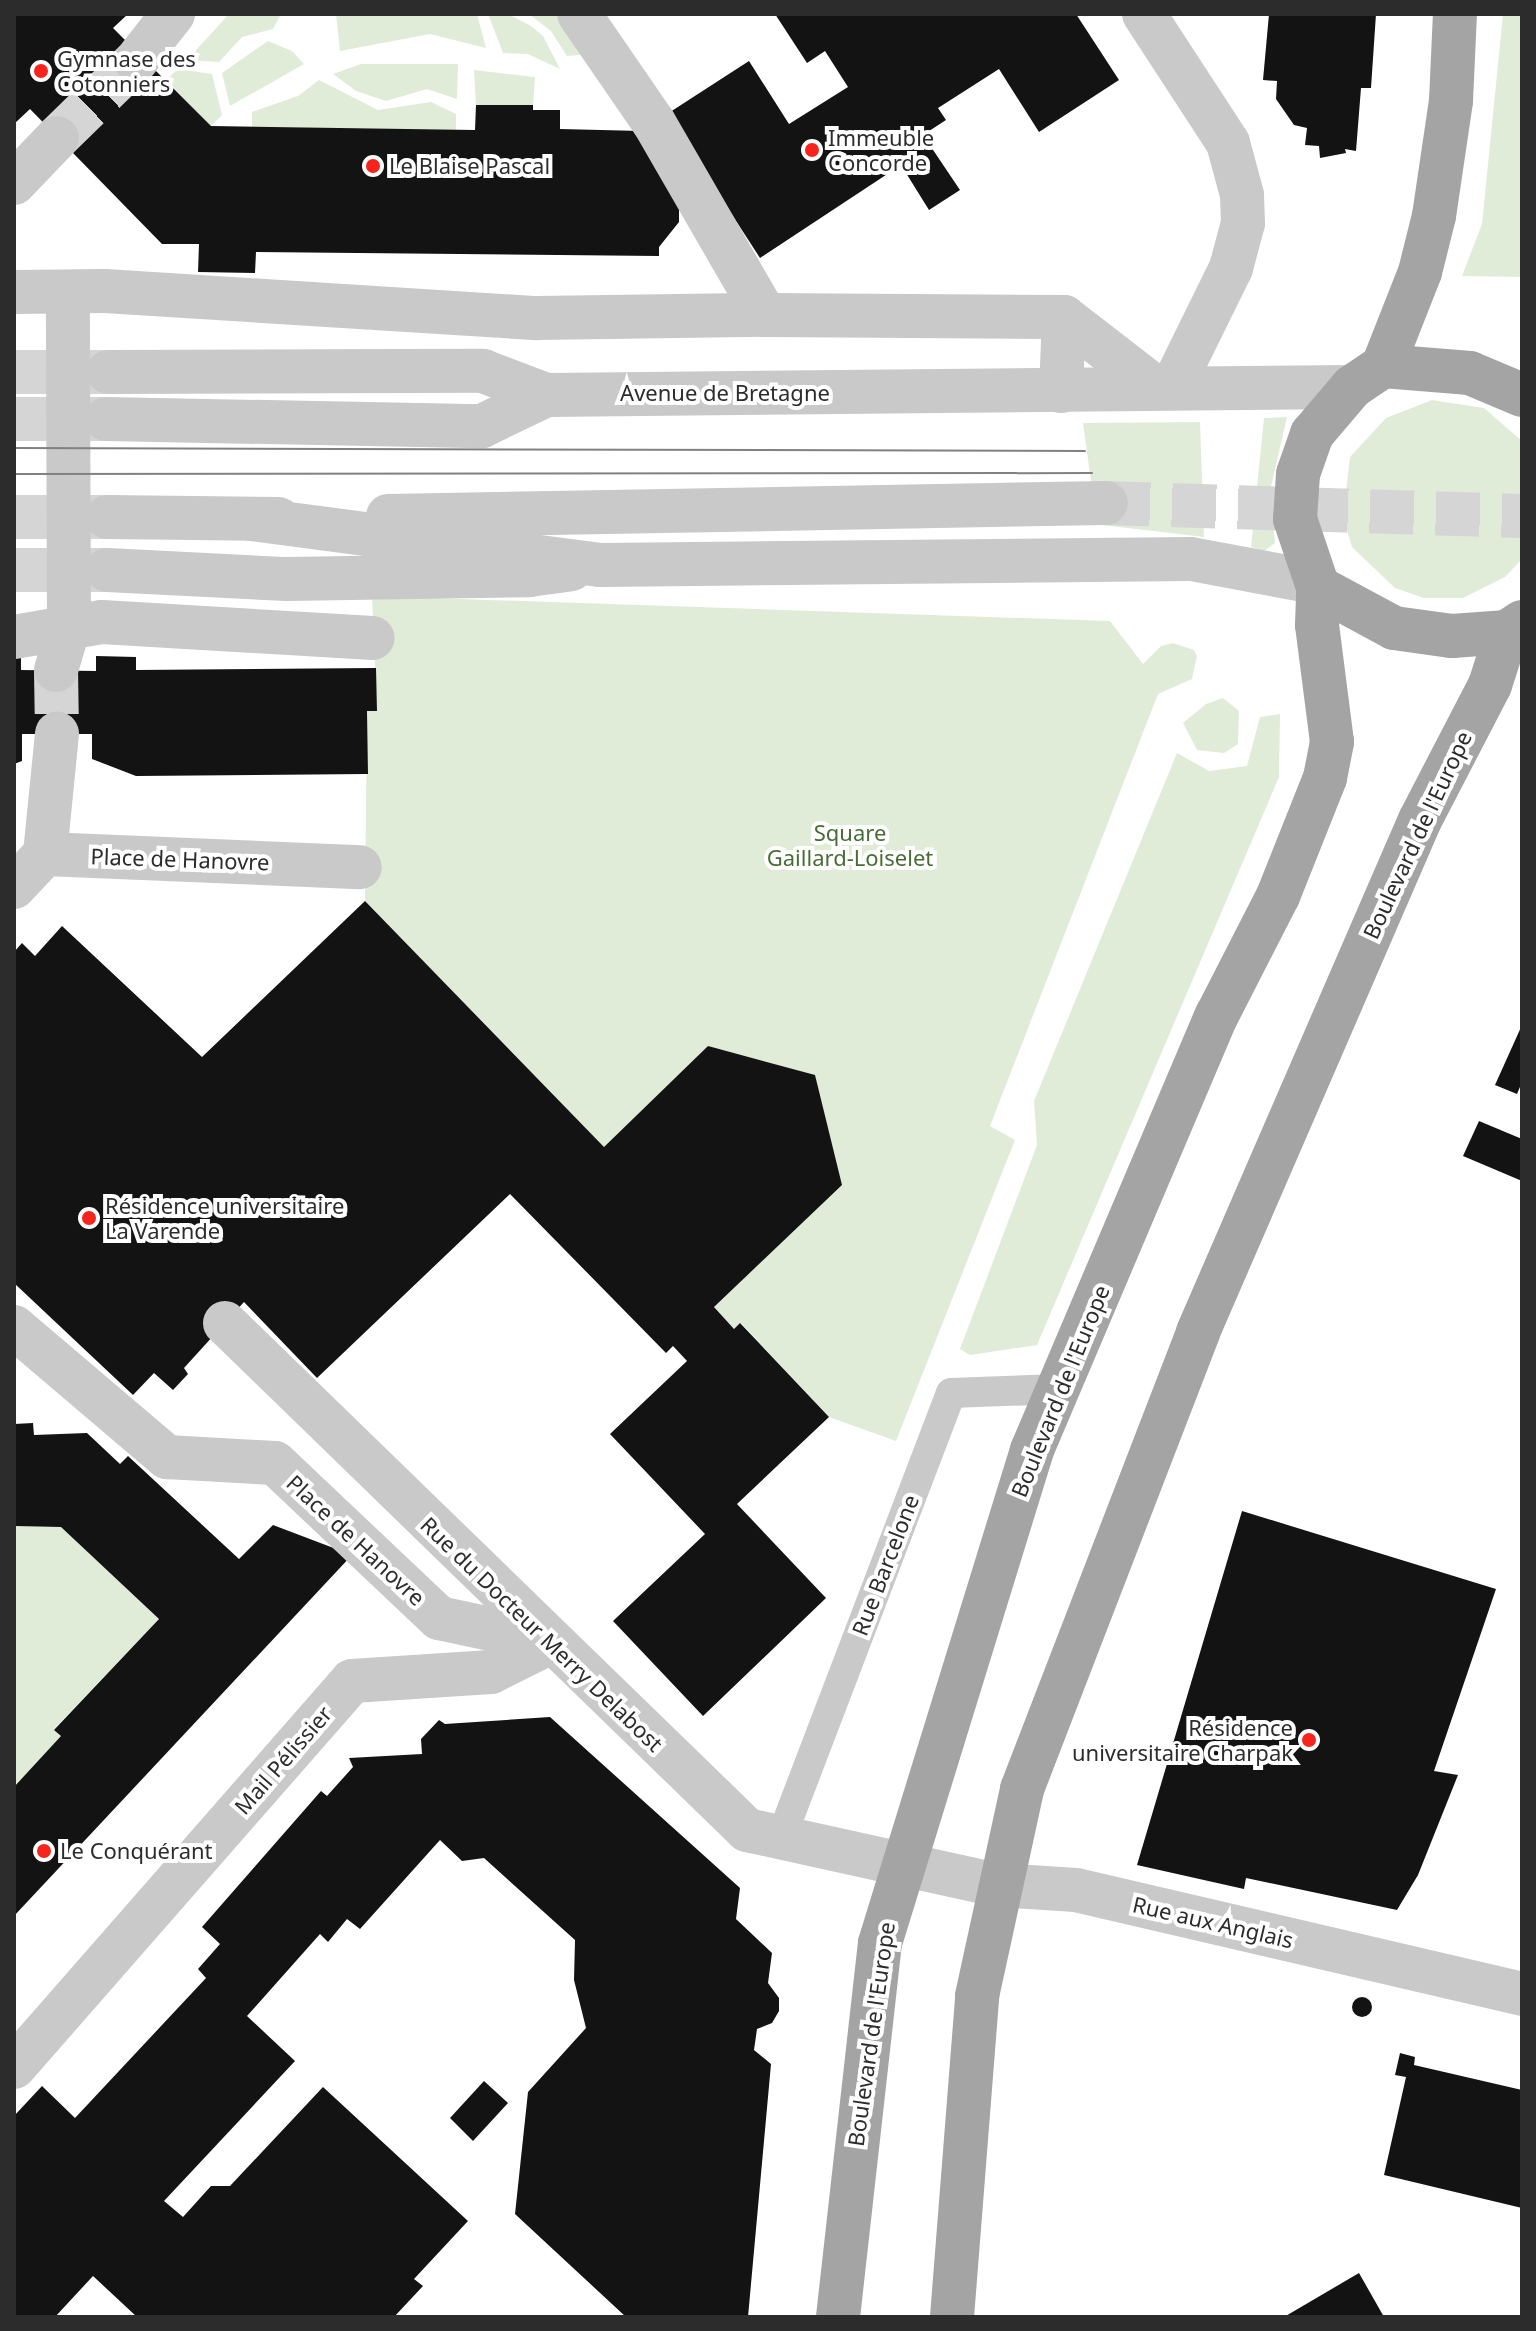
<!DOCTYPE html>
<meta charset="utf-8">
<style>
body{margin:0}
#map{position:relative;width:1536px;height:2331px;overflow:hidden;background:#fff;font-family:"Noto Sans",sans-serif}
div>[style]{position:absolute}
[style*='--x']{left:calc(var(--x)*1px);top:calc(var(--y)*1px);width:calc(var(--w)*1px);rotate:calc(var(--a)*1deg)}
.green>*{inset:0;background:#e0ecd8}
.building>*{inset:0;background:#131313}
.round{border-radius:50%}
.pedestrian-tunnel>*{height:44px;margin-top:-22px;transform-origin:0;background:repeating-linear-gradient(90deg,#d5d5d5 0 44px,transparent 0 66px)}
.minor-tunnel>*{height:44px;margin-top:-22px;transform-origin:0;background:repeating-linear-gradient(90deg,#d5d5d5 0 44px,transparent 0 66px)}
.tertiary-tunnel>*{height:44px;margin-top:-22px;transform-origin:0;background:repeating-linear-gradient(90deg,#d5d5d5 0 44px,transparent 0 66px)}
.service>*{height:30px;margin:-15px;padding:0 15px;transform-origin:15px;border-radius:15px;background:#c9c9c9}
.pedestrian>*{height:44px;margin:-22px;padding:0 22px;transform-origin:22px;border-radius:22px;background:#c9c9c9}
.minor>*{height:44px;margin:-22px;padding:0 22px;transform-origin:22px;border-radius:22px;background:#c9c9c9}
.tertiary>*{height:44px;margin:-22px;padding:0 22px;transform-origin:22px;border-radius:22px;background:#c9c9c9}
.primary>*{height:44px;margin:-22px;padding:0 22px;transform-origin:22px;border-radius:22px;background:#a4a4a4}
.tram>*{height:2px;margin:-1px;padding:0 1px;transform-origin:1px;border-radius:1px;background:#818181}
.dots>*{width:22px;height:22px;translate:-50% -50%;box-sizing:border-box;border:4px solid #fff;border-radius:50%}
span{translate:-50% -50%;white-space:nowrap;text-align:center;line-height:1.15;-webkit-text-stroke:8px #fff;paint-order:stroke}
.poi-label{font-size:22px;color:#2c2c2c}
.left{translate:0 -50%;text-align:left}
.right{translate:-100% -50%;text-align:right}
.street-label{font-size:22px;color:#2c2c2c}
.park-label{font-size:22px;color:#496c36}
.frame{position:absolute;inset:0;border:16px solid #2c2c2c;pointer-events:none}
</style>
<div id="map">
<div class="green">
<div style="clip-path:polygon(229px 14px,281px 14px,273px 29px,242px 37px,219px 62px,187px 60px)"></div>
<div style="clip-path:polygon(336px 14px,477px 14px,486px 48px,430px 34px,340px 51px)"></div>
<div style="clip-path:polygon(488px 14px,508px 14px,531px 26px,543px 36px,560px 69px,528px 54px,503px 53px)"></div>
<div style="clip-path:polygon(529px 14px,563px 14px,591px 54px,567px 56px,551px 31px)"></div>
<div style="clip-path:polygon(1503px 14px,1522px 14px,1522px 277px,1462px 276px,1482px 224px)"></div>
<div style="clip-path:polygon(268px 41px,292px 51px,304px 64px,230px 106px,222px 73px)"></div>
<div style="clip-path:polygon(361px 64px,458px 64px,457px 99px,427px 89px,386px 101px,356px 91px,333px 74px)"></div>
<div style="clip-path:polygon(178px 69px,212px 74px,222px 115px,211px 126px,166px 80px)"></div>
<div style="clip-path:polygon(474px 70px,535px 77px,533px 105px,476px 105px)"></div>
<div style="clip-path:polygon(319px 80px,378px 110px,431px 102px,456px 114px,456px 130px,252px 127px,252px 112px,298px 96px)"></div>
<div style="clip-path:polygon(1432px 400px,1484px 408px,1522px 441px,1522px 559px,1505px 577px,1463px 598px,1424px 598px,1395px 588px,1352px 547px,1343px 517px,1350px 457px,1386px 418px)"></div>
<div style="clip-path:polygon(1287px 417px,1270px 491px,1275px 543px,1264px 551px,1251px 547px,1264px 418px)"></div>
<div style="clip-path:polygon(1200px 422px,1204px 537px,1085px 523px,1092px 488px,1083px 423px)"></div>
<div style="clip-path:polygon(372px 596px,1110px 621px,1143px 664px,1161px 646px,1173px 643px,1194px 650px,1197px 656px,1192px 679px,1158px 694px,990px 1126px,1015px 1140px,896px 1441px,829px 1417px,741px 1323px,734px 1329px,714px 1307px,842px 1185px,708px 1046px,604px 1147px,365px 901px,367px 711px,377px 710px)"></div>
<div style="clip-path:polygon(1223px 698px,1239px 711px,1238px 744px,1224px 753px,1197px 750px,1183px 723px,1206px 704px)"></div>
<div style="clip-path:polygon(1280px 714px,1279px 777px,1037px 1345px,970px 1355px,960px 1349px,1037px 1145px,1034px 1101px,1177px 753px,1209px 771px,1247px 766px,1260px 717px)"></div>
<div style="clip-path:polygon(14px 1526px,61px 1527px,159px 1619px,54px 1729px,61px 1736px,14px 1787px)"></div>
</div>
<div class="building">
<div style="clip-path:polygon(14px 14px,128px 14px,113px 28px,211px 126px,475px 130px,476px 105px,533px 105px,533px 110px,560px 110px,560px 129px,642px 131px,679px 193px,679px 222px,659px 247px,659px 256px,256px 252px,255px 273px,198px 272px,199px 244px,162px 244px,30px 109px,14px 124px)"></div>
<div style="clip-path:polygon(775px 14px,1076px 14px,1119px 80px,1039px 132px,999px 69px,938px 108px,946px 120px,923px 135px,960px 190px,929px 210px,901px 165px,760px 258px,667px 114px,749px 61px,789px 124px,848px 87px,825px 51px,807px 63px)"></div>
<div style="clip-path:polygon(1269px 14px,1376px 14px,1371px 88px,1361px 88px,1356px 151px,1345px 149px,1346px 153px,1320px 158px,1319px 146px,1305px 145px,1307px 128px,1294px 125px,1276px 99px,1277px 81px,1263px 80px)"></div>
<div style="clip-path:polygon(14px 656px,21px 656px,21px 670px,96px 671px,96px 656px,136px 657px,136px 670px,376px 668px,377px 711px,367px 711px,368px 774px,136px 776px,92px 759px,92px 734px,22px 734px,22px 761px,14px 764px)"></div>
<div style="clip-path:polygon(365px 901px,604px 1147px,708px 1046px,815px 1075px,842px 1185px,714px 1307px,734px 1329px,740px 1323px,829px 1417px,737px 1504px,826px 1598px,703px 1716px,613px 1621px,705px 1534px,610px 1434px,687px 1361px,673px 1346px,666px 1353px,510px 1194px,317px 1378px,244px 1302px,184px 1368px,188px 1374px,173px 1390px,154px 1373px,133px 1395px,14px 1283px,14px 952px,22px 943px,35px 956px,62px 926px,202px 1057px)"></div>
<div style="clip-path:polygon(1522px 1025px,1522px 1082px,1517px 1094px,1495px 1085px)"></div>
<div style="clip-path:polygon(1479px 1121px,1522px 1139px,1522px 1181px,1463px 1156px)"></div>
<div style="clip-path:polygon(33px 1423px,34px 1435px,87px 1433px,120px 1464px,128px 1456px,239px 1559px,273px 1525px,352px 1555px,14px 1916px,14px 1787px,61px 1736px,54px 1730px,159px 1619px,61px 1527px,14px 1526px,14px 1424px)"></div>
<div style="clip-path:polygon(1242px 1511px,1496px 1589px,1434px 1771px,1458px 1775px,1418px 1875px,1397px 1910px,1246px 1878px,1244px 1889px,1137px 1865px)"></div>
<div style="clip-path:polygon(550px 1717px,740px 1888px,736px 1919px,772px 1953px,768px 1983px,779px 1998px,779px 2011px,772px 2023px,757px 2029px,754px 2050px,771px 2064px,748px 2317px,626px 2317px,515px 2214px,528px 2092px,586px 2028px,574px 1980px,575px 1940px,484px 1858px,462px 1861px,440px 1840px,360px 1929px,347px 1919px,328px 1942px,320px 1934px,247px 2016px,295px 2061px,164px 2201px,183px 2217px,211px 2186px,230px 2186px,323px 2087px,468px 2221px,414px 2279px,423px 2286px,394px 2317px,137px 2317px,93px 2276px,55px 2317px,14px 2317px,14px 2116px,42px 2086px,75px 2118px,206px 1978px,198px 1969px,220px 1944px,202px 1927px,321px 1791px,327px 1796px,353px 1767px,349px 1758px,422px 1754px,421px 1739px,439px 1720px,445px 1724px)"></div>
<div class="round" style="left:1352px;top:1997px;width:20px;height:20px"></div>
<div style="clip-path:polygon(1400px 2053px,1415px 2057px,1414px 2065px,1522px 2090px,1522px 2208px,1384px 2175px,1406px 2077px,1395px 2075px)"></div>
<div style="clip-path:polygon(484px 2081px,508px 2103px,473px 2141px,450px 2118px)"></div>
<div style="clip-path:polygon(1359px 2273px,1384px 2317px,1284px 2317px)"></div>
</div>
<div class="pedestrian-tunnel">
<div style="--x:57;--y:138;--w:110;--a:-44.3"></div>
<div style="--x:56;--y:670;--w:64;--a:89.1"></div>
</div>
<div class="minor-tunnel">
<div style="--x:14;--y:372;--w:92;--a:0"></div>
<div style="--x:14;--y:570;--w:93;--a:0"></div>
</div>
<div class="tertiary-tunnel">
<div style="--x:14;--y:419;--w:92;--a:0"></div>
<div style="--x:1106;--y:503;--w:416;--a:1.8"></div>
<div style="--x:14;--y:517;--w:93;--a:0"></div>
</div>
<div class="service">
<div style="--x:781;--y:1838;--w:476;--a:-69.1"></div>
<div style="--x:951;--y:1393;--w:107;--a:-2.1"></div>
</div>
<div class="pedestrian">
<div style="--x:136;--y:61;--w:60;--a:-51.8"></div>
<div style="--x:14;--y:183;--w:62;--a:-46.3"></div>
<div style="--x:14;--y:292;--w:91;--a:-0.6"></div>
<div style="--x:105;--y:291;--w:433;--a:3.6"></div>
<div style="--x:537;--y:318;--w:228;--a:-0.8"></div>
<div style="--x:765;--y:315;--w:222;--a:-120"></div>
<div style="--x:654;--y:123;--w:132;--a:-124.5"></div>
<div style="--x:14;--y:637;--w:89;--a:-9.7"></div>
<div style="--x:102;--y:622;--w:271;--a:3.4"></div>
<div style="--x:56;--y:670;--w:46;--a:-73.5"></div>
<div style="--x:69;--y:626;--w:334;--a:-90.2"></div>
<div style="--x:45;--y:854;--w:121;--a:-84.3"></div>
<div style="--x:14;--y:887;--w:45;--a:-46.8"></div>
<div style="--x:45;--y:854;--w:315;--a:2.4"></div>
<div style="--x:14;--y:2067;--w:513;--a:-48.79"></div>
<div style="--x:352;--y:1681;--w:139;--a:-3.7"></div>
<div style="--x:491;--y:1672;--w:67;--a:-26.6"></div>
</div>
<div class="minor">
<div style="--x:1144;--y:14;--w:154;--a:56.9"></div>
<div style="--x:1228;--y:143;--w:54;--a:74.9"></div>
<div style="--x:1242;--y:195;--w:28;--a:88"></div>
<div style="--x:1243;--y:223;--w:47;--a:104.9"></div>
<div style="--x:1231;--y:268;--w:134;--a:116.2"></div>
<div style="--x:765;--y:315;--w:299;--a:0.4"></div>
<div style="--x:1064;--y:317;--w:116;--a:37.7"></div>
<div style="--x:108;--y:372;--w:375;--a:-0.2"></div>
<div style="--x:483;--y:371;--w:67;--a:20.9"></div>
<div style="--x:1061;--y:391;--w:74;--a:-87.7"></div>
<div style="--x:107;--y:570;--w:180;--a:2.9"></div>
<div style="--x:287;--y:579;--w:242;--a:-0.9"></div>
<div style="--x:529;--y:575;--w:43;--a:-7.9"></div>
<div style="--x:225;--y:1323;--w:728;--a:44.16"></div>
<div style="--x:747;--y:1830;--w:257;--a:12.4"></div>
<div style="--x:998;--y:1885;--w:78;--a:3.7"></div>
<div style="--x:1076;--y:1890;--w:458;--a:13.1"></div>
<div style="--x:14;--y:1327;--w:201;--a:40.4"></div>
<div style="--x:167;--y:1457;--w:108;--a:3.2"></div>
<div style="--x:275;--y:1463;--w:226;--a:43.4"></div>
<div style="--x:439;--y:1618;--w:115;--a:12.1"></div>
</div>
<div class="tertiary">
<div style="--x:106;--y:419;--w:376;--a:1.1"></div>
<div style="--x:482;--y:426;--w:71;--a:-25.8"></div>
<div style="--x:546;--y:395;--w:806;--a:-0.57"></div>
<div style="--x:388;--y:516;--w:718;--a:-1.04"></div>
<div style="--x:107;--y:517;--w:172;--a:0.7"></div>
<div style="--x:251;--y:519;--w:353;--a:7.5"></div>
<div style="--x:601;--y:565;--w:590;--a:-0.58"></div>
<div style="--x:1191;--y:559;--w:125;--a:10.6"></div>
</div>
<div class="primary">
<div style="--x:1383;--y:366;--w:101;--a:-68.5"></div>
<div style="--x:1420;--y:272;--w:58;--a:-76"></div>
<div style="--x:1434;--y:216;--w:116;--a:-81.6"></div>
<div style="--x:1451;--y:101;--w:87;--a:-87.4"></div>
<div style="--x:1522;--y:395;--w:56;--a:-157.1"></div>
<div style="--x:1470;--y:373;--w:87;--a:-175.4"></div>
<div style="--x:1383;--y:366;--w:37;--a:146"></div>
<div style="--x:1352;--y:387;--w:62;--a:130.4"></div>
<div style="--x:1312;--y:434;--w:42;--a:109.3"></div>
<div style="--x:1298;--y:474;--w:45;--a:93.8"></div>
<div style="--x:1295;--y:519;--w:72;--a:71.3"></div>
<div style="--x:1318;--y:587;--w:86;--a:28.3"></div>
<div style="--x:1394;--y:628;--w:59;--a:7.9"></div>
<div style="--x:1452;--y:636;--w:55;--a:-4.2"></div>
<div style="--x:1507;--y:632;--w:18;--a:-34"></div>
<div style="--x:838;--y:2317;--w:376;--a:-83.6"></div>
<div style="--x:880;--y:1943;--w:516;--a:-72.86"></div>
<div style="--x:1032;--y:1450;--w:473;--a:-67"></div>
<div style="--x:1217;--y:1015;--w:134;--a:-62.9"></div>
<div style="--x:1278;--y:896;--w:127;--a:-68.3"></div>
<div style="--x:1325;--y:778;--w:37;--a:-79"></div>
<div style="--x:1332;--y:742;--w:118;--a:-97.3"></div>
<div style="--x:1317;--y:625;--w:38;--a:-88"></div>
<div style="--x:952;--y:2317;--w:322;--a:-85.5"></div>
<div style="--x:977;--y:1996;--w:212;--a:-77.7"></div>
<div style="--x:1022;--y:1789;--w:490;--a:-68.9"></div>
<div style="--x:1198;--y:1332;--w:558;--a:-66.56"></div>
<div style="--x:1420;--y:820;--w:152;--a:-62.6"></div>
<div style="--x:1490;--y:685;--w:56;--a:-72.2"></div>
</div>
<div class="tram">
<div style="--x:14;--y:448;--w:1071;--a:0.16"></div>
<div style="--x:14;--y:474;--w:1078;--a:-0.05"></div>
</div>
<div class="dots">
<div style="left:41px;top:71px;background:#f6241c"></div>
<div style="left:812px;top:150px;background:#f6241c"></div>
<div style="left:373px;top:166px;background:#f6241c"></div>
<div style="left:89px;top:1218px;background:#f6241c"></div>
<div style="left:1309px;top:1740px;background:#f6241c"></div>
<div style="left:44px;top:1851px;background:#f6241c"></div>
</div>
<div class="poi-label">
<span class="left" style="left:57px;top:71px">Gymnase des<br>Cotonniers</span>
<span class="left" style="left:828px;top:150px">Immeuble<br>Concorde</span>
<span class="left" style="left:389px;top:166px">Le Blaise Pascal</span>
<span class="left" style="left:105px;top:1218px">Résidence universitaire<br>La Varende</span>
<span class="right" style="left:1293px;top:1740px">Résidence<br>universitaire Charpak</span>
<span class="left" style="left:60px;top:1851px">Le Conquérant</span>
</div>
<div class="street-label">
<span style="left:725px;top:393px">Avenue de Bretagne</span>
<span style="left:1417px;top:835px;rotate:-65deg">Boulevard de l'Europe</span>
<span style="left:180px;top:859px;rotate:2deg">Place de Hanovre</span>
<span style="left:1060px;top:1391px;rotate:-68deg">Boulevard de l'Europe</span>
<span style="left:356px;top:1540px;rotate:43deg">Place de Hanovre</span>
<span style="left:885px;top:1565px;rotate:-69deg">Rue Barcelone</span>
<span style="left:542px;top:1634px;rotate:44deg">Rue du Docteur Merry Delabost</span>
<span style="left:283px;top:1760px;rotate:-49deg">Mail Pélissier</span>
<span style="left:1213px;top:1922px;rotate:13deg">Rue aux Anglais</span>
<span style="left:871px;top:2034px;rotate:-82deg">Boulevard de l'Europe</span>
</div>
<div class="park-label">
<span style="left:850px;top:845px">Square<br>Gaillard-Loiselet</span>
</div>
<div class="frame"></div>
</div>
